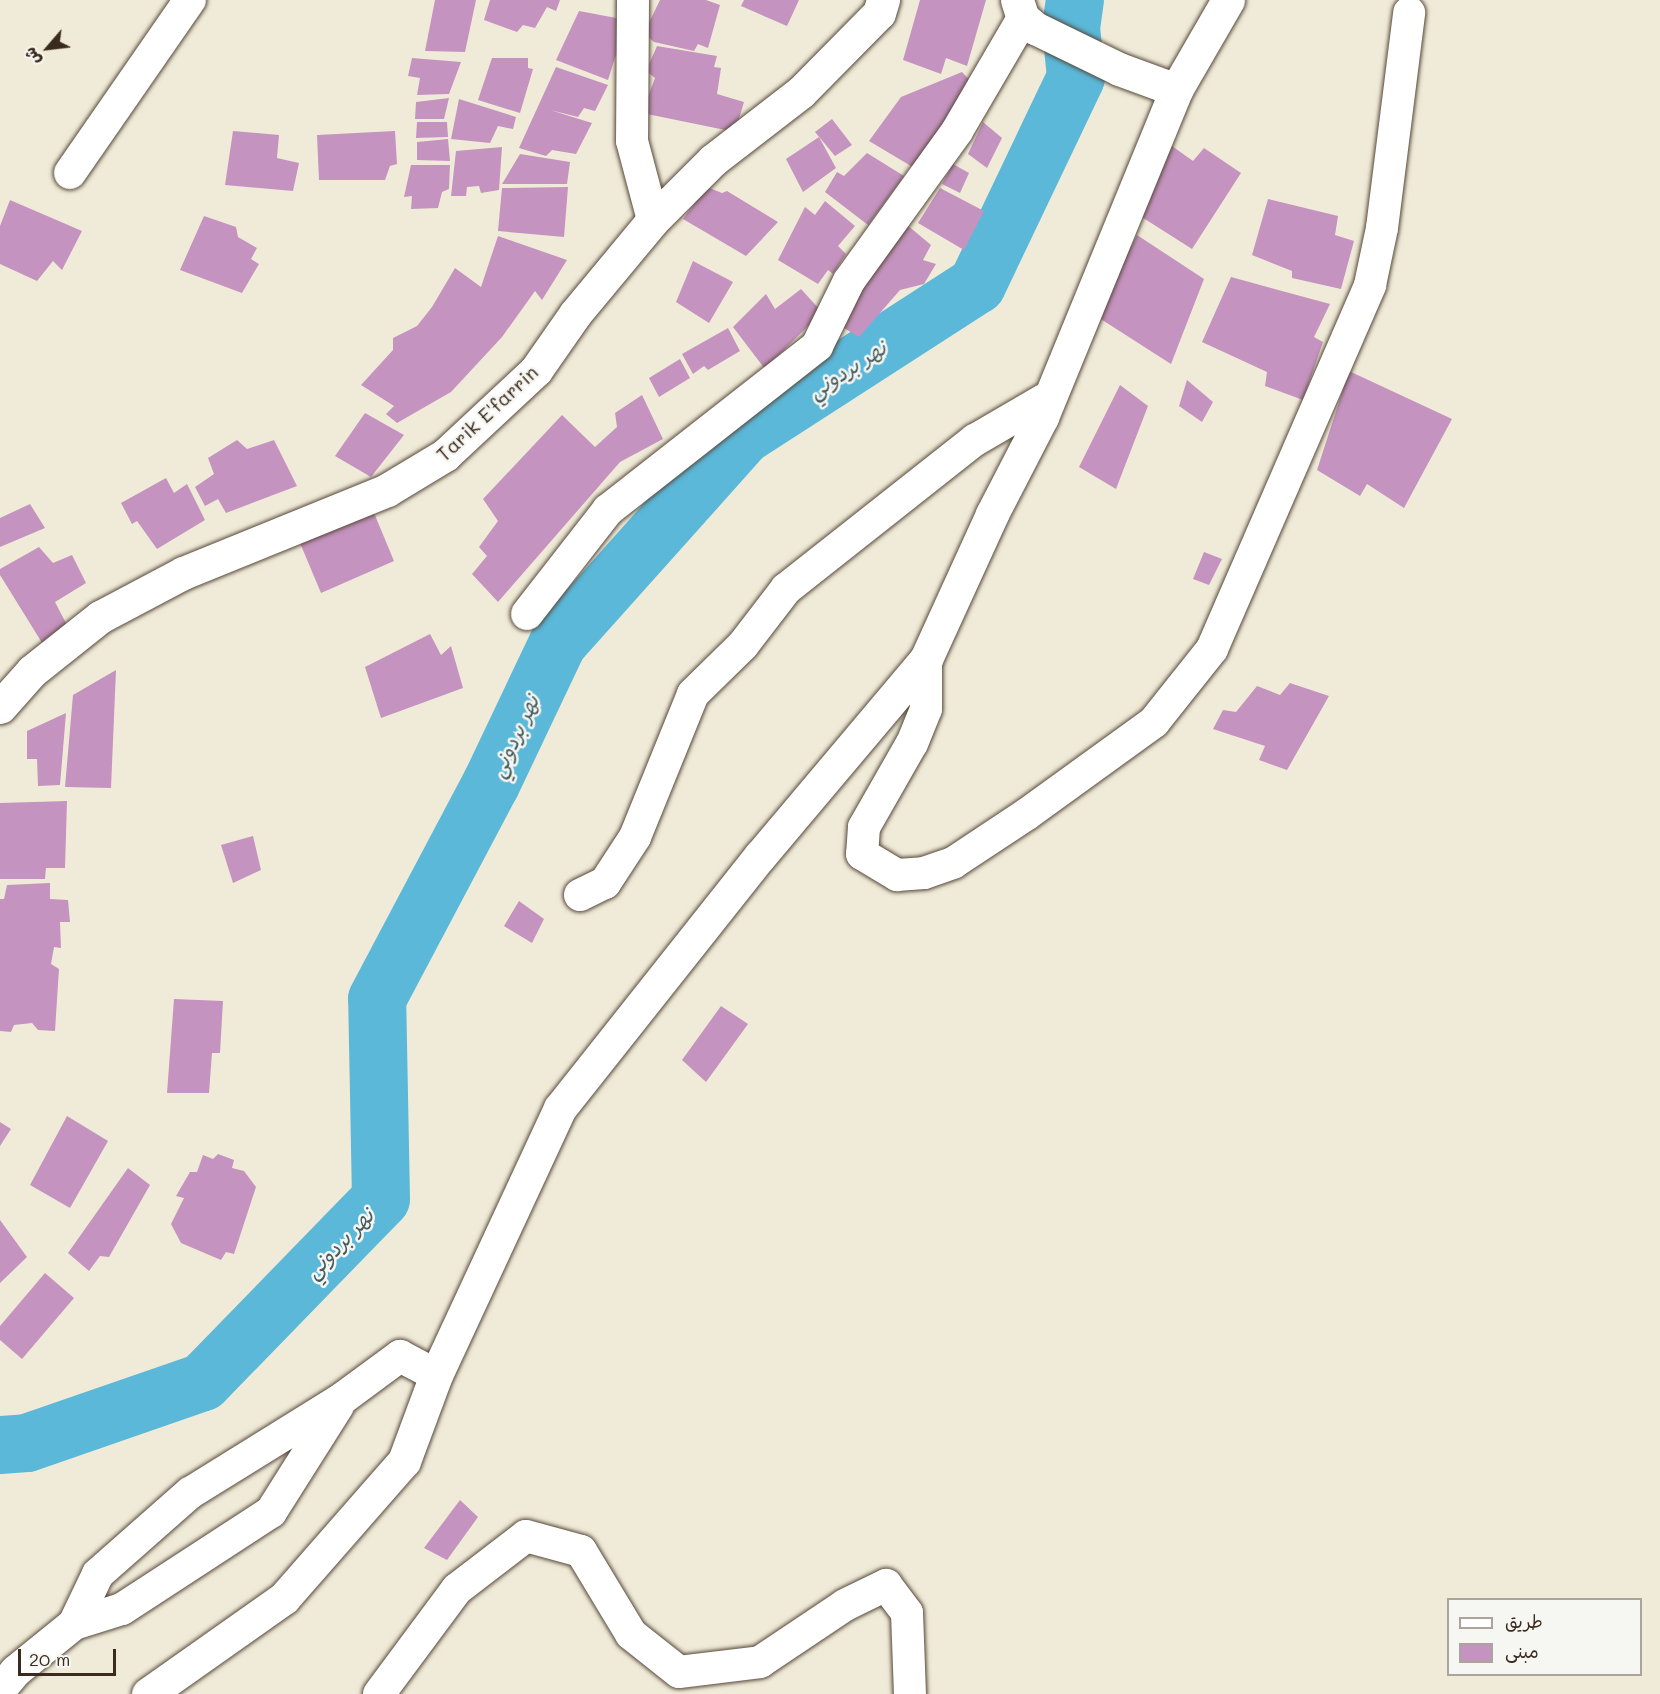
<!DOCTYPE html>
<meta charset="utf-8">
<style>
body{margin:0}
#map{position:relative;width:1660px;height:1694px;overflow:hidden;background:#f0ebd8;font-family:Mali,"Playpen Sans Arabic",sans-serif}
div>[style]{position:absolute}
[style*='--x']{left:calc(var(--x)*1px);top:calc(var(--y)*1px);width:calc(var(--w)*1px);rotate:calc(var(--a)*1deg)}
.river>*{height:58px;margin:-29px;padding:0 29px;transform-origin:29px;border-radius:29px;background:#5bb8d9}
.building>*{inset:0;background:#c593bf}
.roads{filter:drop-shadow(0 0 2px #56473a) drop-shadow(0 0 2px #56473a)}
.street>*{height:32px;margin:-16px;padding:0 16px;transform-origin:16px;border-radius:16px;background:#fff}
.secondary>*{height:33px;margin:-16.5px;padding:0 16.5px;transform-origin:16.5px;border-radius:16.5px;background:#fff}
span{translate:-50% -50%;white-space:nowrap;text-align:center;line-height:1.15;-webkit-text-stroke:5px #f6f6f2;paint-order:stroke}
.street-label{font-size:20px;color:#3b2a1e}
.water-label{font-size:21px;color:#465c5f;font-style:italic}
.legend{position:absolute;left:1447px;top:1598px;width:195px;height:78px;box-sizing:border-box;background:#f6f6f2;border:2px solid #aba49d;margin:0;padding:8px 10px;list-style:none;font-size:18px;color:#3b2a1e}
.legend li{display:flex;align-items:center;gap:12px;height:30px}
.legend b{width:30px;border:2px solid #aba49d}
.north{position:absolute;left:18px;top:18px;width:60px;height:60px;-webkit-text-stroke:4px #f6f6f2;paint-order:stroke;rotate:242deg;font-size:16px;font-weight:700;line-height:24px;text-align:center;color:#3b2a1e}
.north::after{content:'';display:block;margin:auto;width:21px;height:27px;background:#3b2a1e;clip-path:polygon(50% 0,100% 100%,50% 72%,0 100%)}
.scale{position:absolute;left:18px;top:1649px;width:98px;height:27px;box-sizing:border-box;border:3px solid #3b2a1e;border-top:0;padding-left:8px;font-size:18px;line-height:21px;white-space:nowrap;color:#3b2a1e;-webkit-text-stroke:4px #f6f6f2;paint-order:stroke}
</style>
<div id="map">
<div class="river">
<div style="--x:0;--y:1445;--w:27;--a:-4"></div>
<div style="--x:27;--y:1443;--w:186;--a:-19.1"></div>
<div style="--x:203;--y:1382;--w:255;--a:-45.8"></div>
<div style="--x:381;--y:1199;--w:200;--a:-91.1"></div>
<div style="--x:377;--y:999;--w:243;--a:-62.1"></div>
<div style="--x:491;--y:784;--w:156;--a:-64.6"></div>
<div style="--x:558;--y:643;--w:279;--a:-48.2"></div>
<div style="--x:744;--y:435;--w:277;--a:-32.8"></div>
<div style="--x:977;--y:285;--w:230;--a:-64.5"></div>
<div style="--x:1076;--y:77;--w:49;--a:-95.8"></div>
<div style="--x:1071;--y:28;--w:28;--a:-82"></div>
</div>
<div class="building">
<div style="clip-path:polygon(435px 0,476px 0,465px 52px,425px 51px)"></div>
<div style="clip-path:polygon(490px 0,560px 0,556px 11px,547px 7px,535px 28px,523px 25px,517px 32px,484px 20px)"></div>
<div style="clip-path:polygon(660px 0,706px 0,720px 5px,708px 48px,698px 44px,694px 51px,654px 42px,644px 33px)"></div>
<div style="clip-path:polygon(744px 0,799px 0,787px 26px,741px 6px)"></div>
<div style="clip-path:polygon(920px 0,986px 0,967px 66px,946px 58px,941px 74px,903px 60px)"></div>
<div style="clip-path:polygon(579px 11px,627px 20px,608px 80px,556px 60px)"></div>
<div style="clip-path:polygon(657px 46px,717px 56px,714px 67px,721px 68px,717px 94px,744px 102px,735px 132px,642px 113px,655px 78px,646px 71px)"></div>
<div style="clip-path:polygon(412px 58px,461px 62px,449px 94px,417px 95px,420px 78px,408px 76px)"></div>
<div style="clip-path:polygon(492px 58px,528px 58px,528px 68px,533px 69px,520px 113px,478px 100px)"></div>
<div style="clip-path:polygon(556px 67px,608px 85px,595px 111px,584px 108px,578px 117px,550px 110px,592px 123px,576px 154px,552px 150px,546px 156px,519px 148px)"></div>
<div style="clip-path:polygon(962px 72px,974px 85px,916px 169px,869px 141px,901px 97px)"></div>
<div style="clip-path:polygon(449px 98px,444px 119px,415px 119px,416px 102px)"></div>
<div style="clip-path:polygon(459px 99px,516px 117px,513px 129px,498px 126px,490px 143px,451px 139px)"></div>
<div style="clip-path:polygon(832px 119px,852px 145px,835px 156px,815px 132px)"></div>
<div style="clip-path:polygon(417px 122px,447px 122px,448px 137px,416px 138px)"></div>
<div style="clip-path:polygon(983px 122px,1002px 138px,987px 168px,968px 154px)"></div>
<div style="clip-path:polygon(233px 131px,279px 135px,277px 158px,299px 163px,293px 191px,225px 185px)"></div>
<div style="clip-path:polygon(395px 131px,397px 164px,390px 166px,385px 180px,319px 180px,317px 135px)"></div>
<div style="clip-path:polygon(819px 137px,836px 168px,803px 192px,786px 159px)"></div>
<div style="clip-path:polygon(448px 139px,450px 161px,417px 160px,417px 142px)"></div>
<div style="clip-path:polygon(1172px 146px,1193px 161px,1204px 148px,1241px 173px,1192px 249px,1137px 214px)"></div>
<div style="clip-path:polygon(502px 147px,499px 190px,481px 193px,479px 186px,467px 187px,466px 196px,451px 196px,456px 151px)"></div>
<div style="clip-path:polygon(867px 153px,904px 176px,868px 225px,825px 192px,837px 172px,844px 176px)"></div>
<div style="clip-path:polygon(520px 154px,570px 162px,567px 184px,502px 184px)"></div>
<div style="clip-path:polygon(953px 164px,969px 173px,960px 193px,942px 184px)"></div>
<div style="clip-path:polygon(411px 165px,450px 165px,449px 189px,442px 192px,438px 208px,411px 209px,412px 196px,404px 197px)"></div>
<div style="clip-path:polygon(568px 187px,564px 237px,498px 231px,502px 188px)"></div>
<div style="clip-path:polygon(707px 187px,722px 193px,727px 191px,778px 222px,746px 256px,683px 219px)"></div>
<div style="clip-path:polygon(940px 188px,984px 211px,964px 250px,918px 223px)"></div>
<div style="clip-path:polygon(1268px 199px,1338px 216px,1335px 235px,1354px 241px,1341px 289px,1292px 278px,1292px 271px,1252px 255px)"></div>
<div style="clip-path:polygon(10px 200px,82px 231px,62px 270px,53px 261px,37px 281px,0 264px,0 226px)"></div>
<div style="clip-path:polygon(825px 201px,855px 226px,838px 246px,846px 254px,833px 274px,828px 270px,818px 284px,778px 260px,805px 207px,815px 215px)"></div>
<div style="clip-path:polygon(204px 216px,236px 227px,238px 237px,257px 248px,251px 259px,259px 264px,242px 293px,180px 270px)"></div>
<div style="clip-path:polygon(906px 224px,931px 245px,923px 260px,936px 264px,924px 284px,900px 290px,859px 337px,839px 325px,885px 243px,898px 240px)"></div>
<div style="clip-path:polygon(1137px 235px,1204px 279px,1171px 364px,1096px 316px)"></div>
<div style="clip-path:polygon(498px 236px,567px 260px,542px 300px,535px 291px,502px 337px,451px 392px,397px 423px,386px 414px,394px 406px,361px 385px,393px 350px,393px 338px,417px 326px,432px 307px,455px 268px,481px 287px)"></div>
<div style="clip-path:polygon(693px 261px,733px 282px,709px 323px,676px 302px)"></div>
<div style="clip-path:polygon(1231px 277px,1330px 304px,1314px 337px,1323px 342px,1303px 400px,1265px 386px,1267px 372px,1202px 342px)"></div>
<div style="clip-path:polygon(801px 289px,822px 312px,765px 369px,733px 327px,766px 294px,775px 309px)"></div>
<div style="clip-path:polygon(728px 328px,740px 351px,708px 370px,704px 366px,693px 374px,682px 354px)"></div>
<div style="clip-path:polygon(680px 359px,690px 378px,659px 397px,649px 378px)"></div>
<div style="clip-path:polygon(1349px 371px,1452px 419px,1404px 508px,1367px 484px,1360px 496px,1317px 470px)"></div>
<div style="clip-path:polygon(1187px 380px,1213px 402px,1202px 422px,1179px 406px)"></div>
<div style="clip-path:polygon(1120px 385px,1148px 406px,1116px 489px,1079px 467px)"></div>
<div style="clip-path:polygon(642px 395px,663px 439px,620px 462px,498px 602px,472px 574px,487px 556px,479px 547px,498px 521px,483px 499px,562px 415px,595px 447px,617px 427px,615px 413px)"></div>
<div style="clip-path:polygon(365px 413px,404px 435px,371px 477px,335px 456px)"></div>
<div style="clip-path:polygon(237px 440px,247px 449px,274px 440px,297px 486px,226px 513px,218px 499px,205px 506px,195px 487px,214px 474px,208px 458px)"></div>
<div style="clip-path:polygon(166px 478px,174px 493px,187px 484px,205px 520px,157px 549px,137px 521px,132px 524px,121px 503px)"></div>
<div style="clip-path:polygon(30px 504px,45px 528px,0 547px,0 518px)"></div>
<div style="clip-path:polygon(374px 513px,394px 561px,321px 593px,300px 543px)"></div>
<div style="clip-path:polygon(39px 547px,53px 563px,72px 555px,86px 583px,55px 602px,70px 631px,44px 646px,0 575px,0 569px)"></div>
<div style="clip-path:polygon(1204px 552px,1222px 559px,1209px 585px,1193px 579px)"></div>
<div style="clip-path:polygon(430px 634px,441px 655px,451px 646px,463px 688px,381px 718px,365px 667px)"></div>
<div style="clip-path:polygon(116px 670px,111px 788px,65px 787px,73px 695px)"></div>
<div style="clip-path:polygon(1290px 683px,1329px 696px,1287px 770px,1259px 760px,1265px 746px,1213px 729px,1223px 710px,1236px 712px,1257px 686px,1280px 695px)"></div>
<div style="clip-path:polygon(66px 713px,60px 785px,38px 786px,37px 759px,27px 759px,27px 731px)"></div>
<div style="clip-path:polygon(67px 801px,65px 868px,46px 868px,45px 879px,0 879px,0 803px)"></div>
<div style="clip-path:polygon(253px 836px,261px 870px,233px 883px,221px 845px)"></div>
<div style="clip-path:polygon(50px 883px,50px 899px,68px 900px,70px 922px,60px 922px,61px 948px,54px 947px,51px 964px,59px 969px,55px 1031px,38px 1030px,32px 1023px,14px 1025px,11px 1032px,0 1031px,0 899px,4px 899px,7px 885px)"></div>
<div style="clip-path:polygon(519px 901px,544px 919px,532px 943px,504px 926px)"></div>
<div style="clip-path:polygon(174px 999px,223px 1001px,220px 1053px,212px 1053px,209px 1093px,167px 1093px)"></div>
<div style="clip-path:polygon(721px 1006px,748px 1024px,706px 1082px,682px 1060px)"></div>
<div style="clip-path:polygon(67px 1116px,108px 1141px,70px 1208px,30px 1185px)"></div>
<div style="clip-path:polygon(0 1122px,11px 1129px,0 1146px)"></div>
<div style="clip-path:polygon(218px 1154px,234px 1160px,232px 1168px,244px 1171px,256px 1187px,234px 1254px,226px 1252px,221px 1260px,181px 1243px,171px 1224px,184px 1198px,176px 1196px,190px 1172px,197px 1172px,203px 1155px,213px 1159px)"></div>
<div style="clip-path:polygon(128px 1168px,150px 1185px,109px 1257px,100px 1256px,89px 1271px,68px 1253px)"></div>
<div style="clip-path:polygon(0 1220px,27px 1257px,0 1283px)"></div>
<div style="clip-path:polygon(45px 1273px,74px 1298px,22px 1359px,0 1340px,0 1326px)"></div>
<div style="clip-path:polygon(460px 1500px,478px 1517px,447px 1560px,424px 1548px)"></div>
</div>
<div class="roads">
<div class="street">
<div style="--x:633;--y:0;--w:141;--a:90.4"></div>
<div style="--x:632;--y:141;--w:82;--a:75.1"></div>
<div style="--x:70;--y:173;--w:211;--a:-55.3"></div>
<div style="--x:527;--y:614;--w:132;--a:-52.1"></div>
<div style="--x:608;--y:510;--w:266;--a:-38.1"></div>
<div style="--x:817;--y:346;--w:72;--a:-63.8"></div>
<div style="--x:849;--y:281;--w:185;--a:-54.2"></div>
<div style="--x:957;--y:131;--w:131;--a:-59.7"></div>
<div style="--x:926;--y:659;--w:50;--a:90"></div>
<div style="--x:926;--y:709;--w:37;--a:112"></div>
<div style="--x:912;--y:743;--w:97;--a:119.7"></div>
<div style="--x:864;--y:827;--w:27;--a:94"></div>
<div style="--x:862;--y:854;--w:41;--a:31"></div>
<div style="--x:897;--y:875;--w:27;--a:-4"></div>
<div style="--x:924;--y:873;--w:31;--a:-19"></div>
<div style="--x:953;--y:863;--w:89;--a:-33.5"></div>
<div style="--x:1027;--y:814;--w:157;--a:-35.9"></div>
<div style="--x:1154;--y:722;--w:93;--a:-51.5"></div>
<div style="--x:1212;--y:649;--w:397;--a:-66.5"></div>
<div style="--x:1370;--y:285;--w:58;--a:-78.1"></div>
<div style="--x:1382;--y:228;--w:217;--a:-82.8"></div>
<div style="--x:580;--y:895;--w:28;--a:-26"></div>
<div style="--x:605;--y:883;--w:55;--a:-56.9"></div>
<div style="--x:635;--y:837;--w:154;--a:-67.9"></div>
<div style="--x:693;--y:694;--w:70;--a:-44.4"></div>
<div style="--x:743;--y:645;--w:71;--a:-52.5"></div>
<div style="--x:786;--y:589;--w:241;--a:-38.3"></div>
<div style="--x:975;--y:440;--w:86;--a:-30.2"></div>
<div style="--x:74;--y:1624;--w:50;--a:-17.4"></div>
<div style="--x:122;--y:1609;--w:178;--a:-33.1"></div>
<div style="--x:271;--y:1512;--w:125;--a:-57.7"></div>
<div style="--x:0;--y:1690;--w:25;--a:-50"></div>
<div style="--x:16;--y:1671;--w:75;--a:-39"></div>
<div style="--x:74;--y:1624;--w:55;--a:-64.4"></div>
<div style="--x:98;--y:1574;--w:123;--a:-41.4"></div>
<div style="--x:190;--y:1493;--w:180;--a:-31.8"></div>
<div style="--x:343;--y:1398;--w:71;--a:-36.4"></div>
<div style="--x:400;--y:1356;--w:41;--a:27.8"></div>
<div style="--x:379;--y:1694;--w:131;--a:-53.4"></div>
<div style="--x:457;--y:1589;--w:87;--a:-37.5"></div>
<div style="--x:526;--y:1536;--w:57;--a:15.3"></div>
<div style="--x:581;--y:1551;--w:97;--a:58.9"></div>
<div style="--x:631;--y:1634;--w:61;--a:38.4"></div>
<div style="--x:679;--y:1672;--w:82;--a:-7"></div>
<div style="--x:760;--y:1662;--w:102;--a:-33.8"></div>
<div style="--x:845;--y:1605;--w:46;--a:-26"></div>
<div style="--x:886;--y:1585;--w:35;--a:53"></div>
<div style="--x:907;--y:1613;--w:81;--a:87.9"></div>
</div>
<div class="secondary">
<div style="--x:1017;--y:0;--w:19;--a:72"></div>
<div style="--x:1023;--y:18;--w:16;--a:40"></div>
<div style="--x:1035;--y:28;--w:93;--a:26"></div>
<div style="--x:1119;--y:69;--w:61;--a:20.2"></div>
<div style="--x:0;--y:707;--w:48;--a:-48.4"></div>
<div style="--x:32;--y:671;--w:87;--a:-38.5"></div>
<div style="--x:100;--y:617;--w:94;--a:-27.9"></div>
<div style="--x:183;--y:573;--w:220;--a:-22.1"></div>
<div style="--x:387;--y:490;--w:68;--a:-31.1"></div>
<div style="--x:445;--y:455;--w:125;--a:-43"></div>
<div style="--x:536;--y:370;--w:68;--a:-55.1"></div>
<div style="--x:575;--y:314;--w:122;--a:-50.3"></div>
<div style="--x:653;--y:220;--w:85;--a:-45"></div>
<div style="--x:713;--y:160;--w:111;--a:-37.7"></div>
<div style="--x:801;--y:92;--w:111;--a:-45.4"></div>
<div style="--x:879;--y:13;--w:14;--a:-73"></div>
<div style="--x:148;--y:1694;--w:166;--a:-35.2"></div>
<div style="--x:284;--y:1598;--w:182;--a:-48.8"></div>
<div style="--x:404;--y:1461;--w:92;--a:-69.6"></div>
<div style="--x:436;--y:1375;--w:294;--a:-65.1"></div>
<div style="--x:560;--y:1108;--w:322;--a:-51.6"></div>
<div style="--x:760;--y:856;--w:258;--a:-49.9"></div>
<div style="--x:926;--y:659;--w:159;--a:-65.5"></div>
<div style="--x:992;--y:514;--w:109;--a:-62.7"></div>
<div style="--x:1042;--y:417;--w:353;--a:-67.7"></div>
<div style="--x:1176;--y:90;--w:104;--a:-60"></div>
</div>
</div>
<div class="street-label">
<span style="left:487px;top:413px;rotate:-43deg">Tarik E'farrin</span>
</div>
<div class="water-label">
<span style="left:847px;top:369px;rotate:-33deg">نهر بردوني</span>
<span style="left:514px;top:736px;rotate:-65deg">نهر بردوني</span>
<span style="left:339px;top:1243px;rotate:-46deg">نهر بردوني</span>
</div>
<ul class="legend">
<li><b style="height:8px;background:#fff"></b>طريق</li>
<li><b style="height:16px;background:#c593bf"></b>مبنى</li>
</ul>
<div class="north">ش</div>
<div class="scale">20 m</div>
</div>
